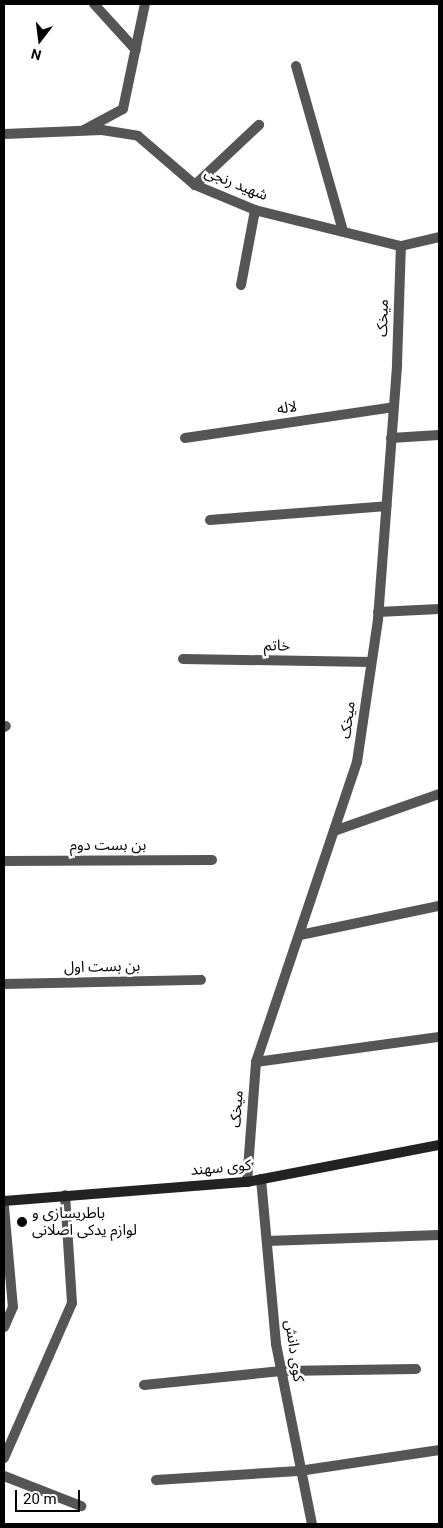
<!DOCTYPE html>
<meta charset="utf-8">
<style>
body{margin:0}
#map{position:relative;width:443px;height:1528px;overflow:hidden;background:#fff;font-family:Roboto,"Noto Sans Arabic",sans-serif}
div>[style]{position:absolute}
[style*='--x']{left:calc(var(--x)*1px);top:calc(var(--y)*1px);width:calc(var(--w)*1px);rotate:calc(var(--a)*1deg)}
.minor>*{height:10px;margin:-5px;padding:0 5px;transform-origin:5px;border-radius:5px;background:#555}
.tertiary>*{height:10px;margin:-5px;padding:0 5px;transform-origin:5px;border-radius:5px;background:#555}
.secondary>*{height:10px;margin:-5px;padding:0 5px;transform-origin:5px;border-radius:5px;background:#222}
.dots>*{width:14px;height:14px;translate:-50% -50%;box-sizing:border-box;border:2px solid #fff;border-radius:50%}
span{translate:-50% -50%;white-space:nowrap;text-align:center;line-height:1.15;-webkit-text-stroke:5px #fff;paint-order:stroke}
.street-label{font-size:15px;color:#000}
.poi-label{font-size:15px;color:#000}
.left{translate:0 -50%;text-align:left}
.frame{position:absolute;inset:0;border:5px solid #000;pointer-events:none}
.north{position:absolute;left:15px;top:15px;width:50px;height:50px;-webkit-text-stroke:4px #fff;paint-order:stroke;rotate:195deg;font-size:14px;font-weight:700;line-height:20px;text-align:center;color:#000}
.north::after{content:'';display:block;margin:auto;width:18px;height:22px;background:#000;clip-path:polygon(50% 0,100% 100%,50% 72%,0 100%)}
.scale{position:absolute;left:15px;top:1490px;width:65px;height:22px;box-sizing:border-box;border:2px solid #000;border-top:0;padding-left:6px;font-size:15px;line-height:18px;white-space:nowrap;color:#000;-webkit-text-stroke:4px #fff;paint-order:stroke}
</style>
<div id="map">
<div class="minor">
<div style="--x:94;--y:4;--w:62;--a:47.6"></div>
<div style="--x:296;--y:66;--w:172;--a:74.1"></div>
<div style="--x:84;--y:130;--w:44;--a:-28.3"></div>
<div style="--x:123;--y:109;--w:107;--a:-78.2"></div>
<div style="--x:4;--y:134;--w:98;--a:-2.3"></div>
<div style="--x:102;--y:130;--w:36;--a:9"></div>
<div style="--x:138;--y:136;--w:75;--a:40.7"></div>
<div style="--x:195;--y:185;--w:65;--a:22.6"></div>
<div style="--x:255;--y:210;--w:150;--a:13.9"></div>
<div style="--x:401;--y:246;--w:39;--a:-13"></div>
<div style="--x:195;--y:185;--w:88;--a:-43.2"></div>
<div style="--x:241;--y:285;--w:76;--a:-79.4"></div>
<div style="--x:185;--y:438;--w:211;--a:-8.4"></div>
<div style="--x:391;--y:438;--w:48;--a:-3.6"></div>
<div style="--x:210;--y:520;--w:177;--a:-4.5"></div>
<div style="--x:378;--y:612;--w:61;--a:-2.8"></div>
<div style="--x:183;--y:659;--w:188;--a:0.9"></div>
<div style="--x:4;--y:727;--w:2;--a:-27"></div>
<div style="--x:334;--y:831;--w:111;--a:-19.4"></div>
<div style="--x:4;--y:861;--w:208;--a:-0.3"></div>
<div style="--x:300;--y:935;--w:142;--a:-11.8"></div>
<div style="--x:4;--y:984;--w:197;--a:-1.2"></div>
<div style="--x:256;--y:1062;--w:185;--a:-7.8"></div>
<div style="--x:247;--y:1182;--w:120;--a:-85.7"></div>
<div style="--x:256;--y:1062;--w:317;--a:-71.4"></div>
<div style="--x:357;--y:762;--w:145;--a:-81.6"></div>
<div style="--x:378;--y:619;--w:256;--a:-85.7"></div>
<div style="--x:397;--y:364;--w:118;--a:-88.1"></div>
<div style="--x:4;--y:1207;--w:100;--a:84.9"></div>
<div style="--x:13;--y:1307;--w:22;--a:114"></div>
<div style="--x:267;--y:1241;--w:172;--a:-2"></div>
<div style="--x:144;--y:1385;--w:138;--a:-5.8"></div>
<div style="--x:281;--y:1371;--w:135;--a:-0.8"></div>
<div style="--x:4;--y:1458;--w:169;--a:-66.3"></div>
<div style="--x:72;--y:1303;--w:108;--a:-93.7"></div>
<div style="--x:4;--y:1476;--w:83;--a:21.3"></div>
<div style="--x:156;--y:1480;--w:143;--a:-3.6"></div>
<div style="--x:299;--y:1471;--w:142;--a:-8.5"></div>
</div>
<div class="tertiary">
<div style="--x:261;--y:1179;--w:166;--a:84.8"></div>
<div style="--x:276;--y:1344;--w:184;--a:78.7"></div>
</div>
<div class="secondary">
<div style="--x:4;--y:1201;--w:244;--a:-4.5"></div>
<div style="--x:247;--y:1182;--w:196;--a:-10.9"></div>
</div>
<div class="dots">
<div style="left:22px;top:1222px;background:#000"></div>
</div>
<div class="street-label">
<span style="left:236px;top:184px;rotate:22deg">شهید رنجی</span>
<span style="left:383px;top:318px;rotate:-88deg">میخک</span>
<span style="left:287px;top:408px;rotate:-8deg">لاله</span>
<span style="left:277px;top:646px;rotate:1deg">خاتم</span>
<span style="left:348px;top:720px;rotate:-82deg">میخک</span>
<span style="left:108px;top:846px">بن بست دوم</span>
<span style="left:102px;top:967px;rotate:-1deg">بن بست اول</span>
<span style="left:237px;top:1109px;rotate:-86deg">میخک</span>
<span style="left:221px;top:1168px;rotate:-5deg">کوی سهند</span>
<span style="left:294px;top:1351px;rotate:82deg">کوی دانش</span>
</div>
<div class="poi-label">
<span class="left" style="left:32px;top:1222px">باطریسازی و<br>لوازم یدکی اصلانی</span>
</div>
<div class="frame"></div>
<div class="north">N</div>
<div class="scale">20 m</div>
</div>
